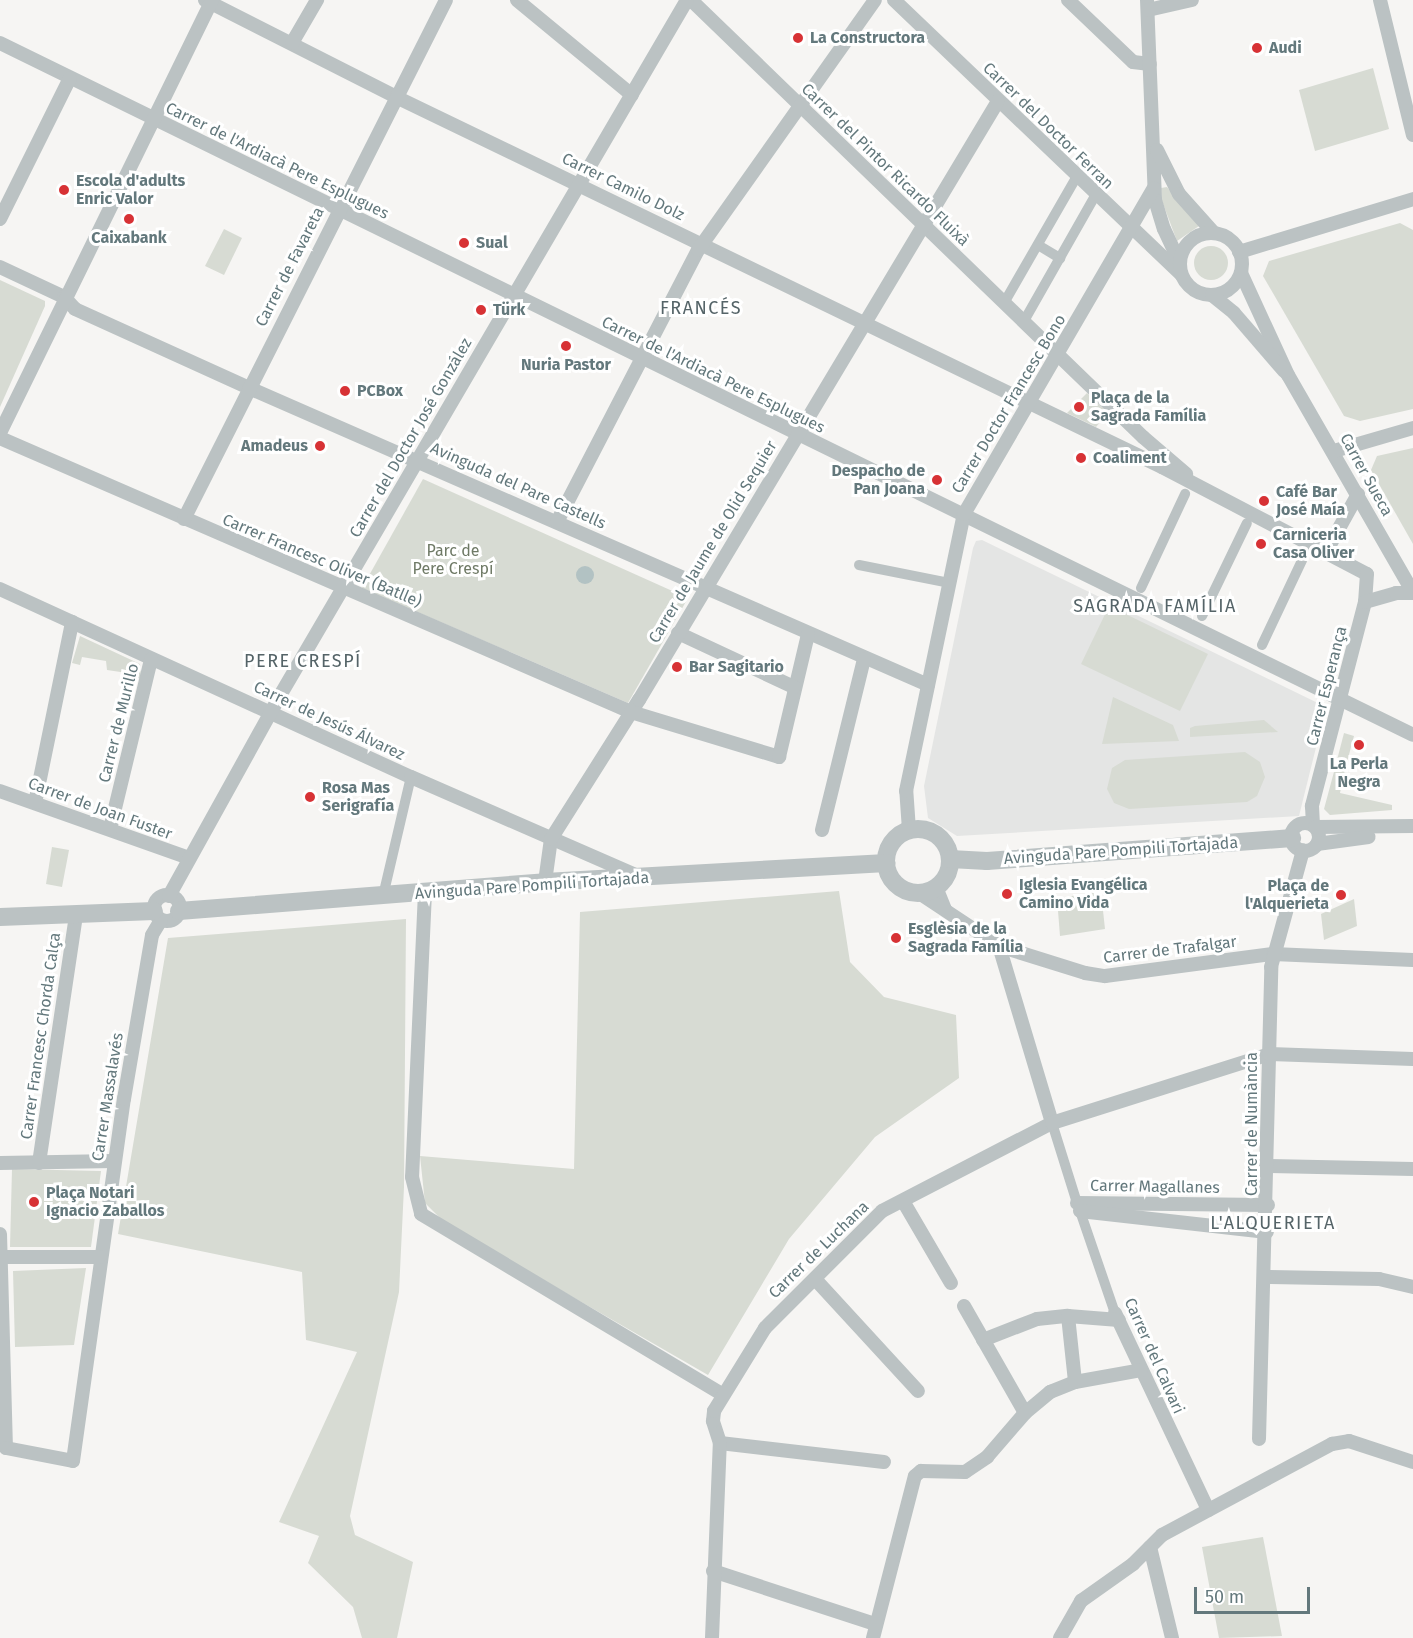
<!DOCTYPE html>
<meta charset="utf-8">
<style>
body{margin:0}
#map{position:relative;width:1413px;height:1638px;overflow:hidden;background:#f6f5f3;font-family:"Fira Sans",sans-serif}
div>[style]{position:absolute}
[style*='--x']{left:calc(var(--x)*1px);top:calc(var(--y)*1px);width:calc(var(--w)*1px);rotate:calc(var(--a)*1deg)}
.built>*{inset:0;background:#e4e5e4}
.green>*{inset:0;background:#d7dbd3}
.round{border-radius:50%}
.water>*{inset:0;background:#b2c2c3}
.pedestrian>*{height:10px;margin:-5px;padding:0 5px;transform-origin:5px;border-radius:5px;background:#bbc2c3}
.minor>*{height:14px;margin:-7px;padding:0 7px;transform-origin:7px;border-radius:7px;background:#bbc2c3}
.minor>.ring{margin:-7px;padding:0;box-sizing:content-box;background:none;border:14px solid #bbc2c3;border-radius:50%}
.tertiary>*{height:18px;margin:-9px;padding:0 9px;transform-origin:9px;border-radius:9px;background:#bbc2c3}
.tertiary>.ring{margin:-9px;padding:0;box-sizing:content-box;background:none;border:18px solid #bbc2c3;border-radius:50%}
.dots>*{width:16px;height:16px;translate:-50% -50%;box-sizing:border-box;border:3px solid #fff;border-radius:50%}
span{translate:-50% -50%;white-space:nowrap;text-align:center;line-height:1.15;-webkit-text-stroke:6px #fff;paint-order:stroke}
.poi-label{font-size:16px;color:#63787c;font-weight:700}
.left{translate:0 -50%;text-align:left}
.right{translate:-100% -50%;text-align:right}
.street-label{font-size:16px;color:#63787c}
.park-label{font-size:16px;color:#6f7a66}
.neighbourhood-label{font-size:18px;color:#556468;letter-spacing:1.5px}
.scale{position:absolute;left:1194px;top:1587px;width:116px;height:27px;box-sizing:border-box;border:3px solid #63787c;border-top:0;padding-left:8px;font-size:18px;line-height:21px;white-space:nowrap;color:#63787c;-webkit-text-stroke:4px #fff;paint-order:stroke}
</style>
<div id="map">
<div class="built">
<div style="clip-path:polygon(982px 540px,1326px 707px,1299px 816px,957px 836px,928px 818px,924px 786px,973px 548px,976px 541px)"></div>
</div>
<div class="green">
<div style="clip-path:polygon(1373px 68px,1389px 129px,1315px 151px,1299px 90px)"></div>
<div style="clip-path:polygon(1167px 187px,1199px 226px,1177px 241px,1162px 201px,1161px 188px)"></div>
<div style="clip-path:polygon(1400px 223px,1413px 230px,1413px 409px,1360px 421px,1344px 416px,1263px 276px,1269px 261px)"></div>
<div style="clip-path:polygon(224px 229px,242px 238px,224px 275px,205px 266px)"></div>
<div class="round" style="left:1194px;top:246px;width:34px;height:34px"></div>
<div style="clip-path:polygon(0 280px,45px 301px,45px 306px,0 407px)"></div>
<div style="clip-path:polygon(1087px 393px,1108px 413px,1096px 427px,1067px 413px)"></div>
<div style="clip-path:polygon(1413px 448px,1413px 544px,1371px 470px,1377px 456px)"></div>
<div style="clip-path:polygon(423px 479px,688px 598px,628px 703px,362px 588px)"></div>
<div style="clip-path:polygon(1109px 606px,1208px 654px,1180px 711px,1081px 664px)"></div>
<div style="clip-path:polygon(80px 636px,140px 664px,141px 680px,134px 674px,107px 670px,106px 661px,82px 657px,80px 665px,72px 663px)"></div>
<div style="clip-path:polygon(1113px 697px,1173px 725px,1179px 741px,1102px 744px)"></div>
<div style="clip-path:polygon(1264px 720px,1278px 732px,1190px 737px,1190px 728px,1195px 726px)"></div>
<div style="clip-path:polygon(1344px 733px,1354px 736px,1347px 762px,1337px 760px)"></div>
<div style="clip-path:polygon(1245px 752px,1260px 762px,1265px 777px,1257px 796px,1247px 802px,1129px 809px,1114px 803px,1107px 789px,1112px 768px,1125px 760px)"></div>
<div style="clip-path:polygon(1335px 768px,1345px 770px,1340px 793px,1392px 805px,1392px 810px,1330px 815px,1324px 809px)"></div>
<div style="clip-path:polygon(52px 847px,69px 850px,62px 887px,46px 884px)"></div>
<div style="clip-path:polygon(839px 891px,850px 962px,884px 997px,956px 1015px,959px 1078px,875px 1137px,789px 1239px,708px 1375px,446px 1224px,425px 1203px,420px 1156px,574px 1169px,580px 912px)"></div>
<div style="clip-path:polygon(1101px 892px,1105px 929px,1060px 936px,1057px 898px)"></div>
<div style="clip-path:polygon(1354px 899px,1357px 926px,1324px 940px,1321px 914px)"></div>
<div style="clip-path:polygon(406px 919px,404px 1187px,399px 1292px,350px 1516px,355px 1535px,413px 1562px,397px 1638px,362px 1638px,353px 1607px,308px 1563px,319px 1536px,279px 1522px,357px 1352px,306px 1340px,302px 1272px,118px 1234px,168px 938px)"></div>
<div style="clip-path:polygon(12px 1169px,101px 1171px,91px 1247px,10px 1247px)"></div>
<div style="clip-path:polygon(86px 1268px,74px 1345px,15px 1347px,13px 1271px)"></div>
<div style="clip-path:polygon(1263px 1537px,1282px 1636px,1219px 1638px,1202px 1547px)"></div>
</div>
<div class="water">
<div class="round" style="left:576px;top:566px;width:18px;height:18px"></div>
</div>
<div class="pedestrian">
<div style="--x:1038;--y:245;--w:26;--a:31"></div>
<div style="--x:1004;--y:303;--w:146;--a:-60.1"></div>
<div style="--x:1024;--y:321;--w:146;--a:-60.4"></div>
<div style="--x:859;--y:565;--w:93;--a:11.2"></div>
<div style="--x:1141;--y:588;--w:104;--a:-64.9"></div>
<div style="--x:1202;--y:616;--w:103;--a:-64.2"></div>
<div style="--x:1262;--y:645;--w:103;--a:-64.7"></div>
<div style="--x:383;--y:896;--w:122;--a:-76.8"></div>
<div style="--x:1052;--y:1123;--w:84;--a:72.6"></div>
<div style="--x:1080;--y:1211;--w:108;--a:71.1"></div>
</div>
<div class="minor">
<div style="--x:205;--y:0;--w:214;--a:26.9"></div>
<div style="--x:396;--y:97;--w:851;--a:25.78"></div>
<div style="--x:1162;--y:467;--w:231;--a:27.6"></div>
<div style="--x:1367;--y:574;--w:28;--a:94"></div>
<div style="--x:1365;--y:602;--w:211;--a:104.6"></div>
<div style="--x:1312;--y:806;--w:19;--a:87"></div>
<div style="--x:517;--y:0;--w:149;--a:39.6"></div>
<div style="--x:691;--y:0;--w:629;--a:44.03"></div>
<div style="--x:1143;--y:437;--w:57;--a:40.7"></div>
<div style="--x:894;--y:0;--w:397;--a:43.7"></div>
<div style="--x:1068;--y:0;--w:90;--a:43.6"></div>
<div style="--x:1133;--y:62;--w:17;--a:7"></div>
<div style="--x:1147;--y:0;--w:200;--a:87.7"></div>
<div style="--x:1155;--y:200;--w:30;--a:73"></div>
<div style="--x:1164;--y:229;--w:35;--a:65"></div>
<div style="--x:1380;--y:0;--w:139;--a:76.3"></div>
<div style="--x:1148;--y:10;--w:45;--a:-12.8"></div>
<div style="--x:0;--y:43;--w:1573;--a:26.09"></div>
<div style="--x:292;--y:43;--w:50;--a:-59.8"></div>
<div style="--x:1157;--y:150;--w:49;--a:63.4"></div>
<div style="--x:1179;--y:194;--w:51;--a:48.2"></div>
<div style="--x:0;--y:219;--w:157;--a:-63.6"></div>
<div class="ring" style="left:1180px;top:233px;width:48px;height:48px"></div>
<div style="--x:1239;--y:252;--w:182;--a:-16.9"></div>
<div style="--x:0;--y:267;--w:71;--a:25.1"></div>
<div style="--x:64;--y:297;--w:16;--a:47"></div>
<div style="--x:75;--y:309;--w:191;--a:24.4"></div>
<div style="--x:249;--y:388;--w:741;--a:23.62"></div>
<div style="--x:1241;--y:273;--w:112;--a:65.3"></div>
<div style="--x:1288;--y:375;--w:250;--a:60.1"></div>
<div style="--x:1212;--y:295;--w:28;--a:39"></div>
<div style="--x:1234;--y:313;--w:77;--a:49.2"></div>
<div style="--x:0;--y:433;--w:482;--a:-63.9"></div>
<div style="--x:0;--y:438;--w:688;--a:23.47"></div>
<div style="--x:631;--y:712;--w:155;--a:16.9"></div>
<div style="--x:779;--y:757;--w:126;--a:-76.7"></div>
<div style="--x:1334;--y:451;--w:82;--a:-16.2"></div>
<div style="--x:184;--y:519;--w:581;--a:-63.21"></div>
<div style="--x:557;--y:522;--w:306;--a:-62.6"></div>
<div style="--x:698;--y:250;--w:306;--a:-54.7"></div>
<div style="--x:1327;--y:550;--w:64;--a:-61"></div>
<div style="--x:0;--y:589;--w:452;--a:24.6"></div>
<div style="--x:411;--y:777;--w:248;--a:23.6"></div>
<div style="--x:1365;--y:602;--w:32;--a:-16"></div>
<div style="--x:1396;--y:593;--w:17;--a:0"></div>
<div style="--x:678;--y:633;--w:128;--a:25"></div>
<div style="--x:0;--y:791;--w:201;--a:19.5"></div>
<div style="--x:35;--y:803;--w:185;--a:-78.4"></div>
<div class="ring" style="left:1291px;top:823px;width:14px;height:14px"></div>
<div style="--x:1315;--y:827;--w:98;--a:-0.6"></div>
<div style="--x:110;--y:829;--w:175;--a:-76.4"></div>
<div style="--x:822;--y:830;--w:176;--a:-76.2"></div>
<div style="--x:909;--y:830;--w:39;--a:-94"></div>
<div style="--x:906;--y:791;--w:283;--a:-78.2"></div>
<div style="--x:964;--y:514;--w:377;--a:-59.8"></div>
<div style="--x:1317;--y:844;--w:52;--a:-7.7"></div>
<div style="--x:545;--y:882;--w:43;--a:-82.1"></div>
<div style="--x:551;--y:839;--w:165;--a:-57.7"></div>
<div style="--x:639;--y:700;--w:698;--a:-59.06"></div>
<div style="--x:936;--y:887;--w:24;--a:68"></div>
<div style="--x:425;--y:892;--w:285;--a:92.6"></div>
<div style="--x:412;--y:1177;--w:38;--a:76"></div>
<div style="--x:421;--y:1214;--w:352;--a:30.9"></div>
<div style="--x:919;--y:893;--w:96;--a:33.5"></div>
<div style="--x:999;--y:946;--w:90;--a:17.4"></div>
<div style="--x:1085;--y:973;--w:20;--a:9"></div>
<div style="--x:1105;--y:976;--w:169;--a:-7.5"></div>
<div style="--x:1273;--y:954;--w:140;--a:2.5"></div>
<div class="ring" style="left:154px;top:895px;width:12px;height:12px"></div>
<div style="--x:169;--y:896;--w:225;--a:-61"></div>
<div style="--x:278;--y:699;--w:810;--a:-59.67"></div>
<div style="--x:999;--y:946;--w:185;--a:73.3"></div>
<div style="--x:0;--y:1163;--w:114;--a:-1"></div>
<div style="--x:39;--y:1163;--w:251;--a:-81.5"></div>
<div style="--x:1269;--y:1166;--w:144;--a:1.2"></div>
<div style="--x:903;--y:1201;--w:95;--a:59.7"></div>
<div style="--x:1077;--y:1203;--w:191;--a:0.6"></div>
<div style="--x:1080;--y:1211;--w:188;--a:6.4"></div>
<div style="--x:0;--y:1234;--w:214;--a:88.4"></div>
<div style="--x:6;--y:1448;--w:68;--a:11"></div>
<div style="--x:73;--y:1461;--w:366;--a:-82"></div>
<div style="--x:124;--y:1099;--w:166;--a:-80.3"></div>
<div style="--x:152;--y:935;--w:17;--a:-59"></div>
<div style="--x:1;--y:1257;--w:98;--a:0"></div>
<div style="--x:1265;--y:1277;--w:114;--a:1"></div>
<div style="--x:1379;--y:1279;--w:35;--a:13"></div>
<div style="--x:815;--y:1279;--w:152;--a:47.4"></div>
<div style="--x:964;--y:1306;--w:123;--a:60.3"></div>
<div style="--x:1115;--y:1313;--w:218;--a:64.7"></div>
<div style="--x:1068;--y:1316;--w:66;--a:83.9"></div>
<div style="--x:983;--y:1340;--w:58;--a:-21.3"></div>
<div style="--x:1037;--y:1319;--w:31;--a:-6"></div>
<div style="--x:1068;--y:1316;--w:51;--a:4.5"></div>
<div style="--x:1259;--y:1439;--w:472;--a:-88.5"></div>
<div style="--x:1271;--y:967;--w:121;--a:-74.7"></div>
<div style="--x:720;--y:1443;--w:165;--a:6.6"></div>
<div style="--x:1150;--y:1547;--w:94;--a:76.4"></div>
<div style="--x:713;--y:1571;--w:170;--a:18.1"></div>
<div style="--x:712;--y:1638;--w:195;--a:-87.7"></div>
<div style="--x:720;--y:1443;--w:23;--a:-108"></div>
<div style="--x:713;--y:1421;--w:10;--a:-84"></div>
<div style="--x:714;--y:1411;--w:97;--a:-58.4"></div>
<div style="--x:765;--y:1328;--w:165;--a:-45"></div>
<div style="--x:882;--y:1211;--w:191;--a:-27.4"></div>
<div style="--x:1052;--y:1123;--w:228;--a:-17.6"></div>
<div style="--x:1269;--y:1054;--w:144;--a:2"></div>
<div style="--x:873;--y:1638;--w:167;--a:-75.5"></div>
<div style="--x:915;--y:1476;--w:8;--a:-40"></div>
<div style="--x:921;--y:1471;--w:44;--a:1.3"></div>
<div style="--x:965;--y:1472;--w:27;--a:-34"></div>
<div style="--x:987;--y:1457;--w:58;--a:-49.2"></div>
<div style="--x:1025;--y:1413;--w:33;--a:-40"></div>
<div style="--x:1050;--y:1392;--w:27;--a:-22"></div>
<div style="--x:1075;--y:1382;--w:67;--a:-10.3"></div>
<div style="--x:1060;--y:1638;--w:43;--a:-60.4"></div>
<div style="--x:1081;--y:1601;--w:64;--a:-35.4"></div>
<div style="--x:1133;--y:1564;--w:41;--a:-45"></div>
<div style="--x:1162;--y:1535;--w:193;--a:-28.2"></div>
<div style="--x:1332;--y:1444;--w:17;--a:-10"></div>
<div style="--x:1349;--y:1441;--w:67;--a:18.2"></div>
</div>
<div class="tertiary">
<div class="ring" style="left:886px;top:829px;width:46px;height:46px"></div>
<div style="--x:950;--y:859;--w:37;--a:3"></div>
<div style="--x:987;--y:861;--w:306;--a:-4.3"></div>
<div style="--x:179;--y:911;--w:367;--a:-4.5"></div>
<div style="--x:545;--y:882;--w:342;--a:-3.2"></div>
<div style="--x:0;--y:917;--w:154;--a:-2.2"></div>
</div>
<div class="dots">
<div style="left:798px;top:38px;background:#d73235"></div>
<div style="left:1257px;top:48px;background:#d73235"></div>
<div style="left:64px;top:190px;background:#d73235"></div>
<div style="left:129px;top:219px;background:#d73235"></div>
<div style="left:464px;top:243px;background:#d73235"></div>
<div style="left:481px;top:310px;background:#d73235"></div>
<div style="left:566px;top:346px;background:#d73235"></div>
<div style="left:345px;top:391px;background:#d73235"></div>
<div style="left:1079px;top:407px;background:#d73235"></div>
<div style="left:320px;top:446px;background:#d73235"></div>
<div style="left:1081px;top:458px;background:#d73235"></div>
<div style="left:937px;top:480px;background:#d73235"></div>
<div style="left:1264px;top:501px;background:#d73235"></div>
<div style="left:1261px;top:544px;background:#d73235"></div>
<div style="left:677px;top:667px;background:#d73235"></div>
<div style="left:1359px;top:745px;background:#d73235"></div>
<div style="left:310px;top:797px;background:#d73235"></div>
<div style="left:1007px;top:894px;background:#d73235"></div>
<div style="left:1341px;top:895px;background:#d73235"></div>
<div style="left:896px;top:938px;background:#d73235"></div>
<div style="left:34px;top:1202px;background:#d73235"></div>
</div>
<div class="poi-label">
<span class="left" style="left:810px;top:38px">La Constructora</span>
<span class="left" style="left:1269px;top:48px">Audi</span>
<span class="left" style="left:76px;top:190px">Escola d'adults<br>Enric Valor</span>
<span style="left:129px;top:238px">Caixabank</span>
<span class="left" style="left:476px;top:243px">Sual</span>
<span class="left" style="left:493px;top:310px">Türk</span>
<span style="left:566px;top:365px">Nuria Pastor</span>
<span class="left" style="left:357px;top:391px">PCBox</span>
<span class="left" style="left:1091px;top:407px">Plaça de la<br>Sagrada Família</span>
<span class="right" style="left:308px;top:446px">Amadeus</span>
<span class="left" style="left:1093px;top:458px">Coaliment</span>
<span class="right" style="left:925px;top:480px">Despacho de<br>Pan Joana</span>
<span class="left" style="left:1276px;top:501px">Café Bar<br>José Maía</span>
<span class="left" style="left:1273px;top:544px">Carniceria<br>Casa Oliver</span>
<span class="left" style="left:689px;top:667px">Bar Sagitario</span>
<span style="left:1359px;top:773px">La Perla<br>Negra</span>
<span class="left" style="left:322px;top:797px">Rosa Mas<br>Serigrafía</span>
<span class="left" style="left:1019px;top:894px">Iglesia Evangélica<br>Camino Vida</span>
<span class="right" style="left:1329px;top:895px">Plaça de<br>l'Alquerieta</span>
<span class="left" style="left:908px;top:938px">Esglèsia de la<br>Sagrada Família</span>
<span class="left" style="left:46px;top:1202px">Plaça Notari<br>Ignacio Zaballos</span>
</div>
<div class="street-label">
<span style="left:1048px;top:126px;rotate:44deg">Carrer del Doctor Ferran</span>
<span style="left:277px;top:161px;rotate:26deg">Carrer de l'Ardiacà Pere Esplugues</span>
<span style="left:885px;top:165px;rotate:44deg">Carrer del Pintor Ricardo Fluixà</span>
<span style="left:623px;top:187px;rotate:26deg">Carrer Camilo Dolz</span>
<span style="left:290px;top:267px;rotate:-63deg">Carrer de Favareta</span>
<span style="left:713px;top:375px;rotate:26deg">Carrer de l'Ardiacà Pere Esplugues</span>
<span style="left:1009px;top:404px;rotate:-59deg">Carrer Doctor Francesc Bono</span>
<span style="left:411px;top:438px;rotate:-60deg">Carrer del Doctor José González</span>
<span style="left:1366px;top:475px;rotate:61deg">Carrer Sueca</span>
<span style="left:518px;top:486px;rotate:24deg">Avinguda del Pare Castells</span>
<span style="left:713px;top:542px;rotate:-59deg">Carrer de Jaume de Olid Sequier</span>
<span style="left:322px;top:561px;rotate:23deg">Carrer Francesc Oliver (Batlle)</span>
<span style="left:1327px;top:686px;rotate:-76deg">Carrer Esperança</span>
<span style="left:329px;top:721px;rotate:25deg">Carrer de Jesús Álvarez</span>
<span style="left:119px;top:723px;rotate:-76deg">Carrer de Murillo</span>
<span style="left:100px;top:809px;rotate:20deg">Carrer de Joan Fuster</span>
<span style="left:1121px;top:851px;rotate:-4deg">Avinguda Pare Pompili Tortajada</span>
<span style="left:532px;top:886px;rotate:-4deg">Avinguda Pare Pompili Tortajada</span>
<span style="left:1170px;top:950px;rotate:-7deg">Carrer de Trafalgar</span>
<span style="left:41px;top:1036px;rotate:-82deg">Carrer Francesc Chorda Calça</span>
<span style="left:108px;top:1097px;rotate:-81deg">Carrer Massalavés</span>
<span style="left:1252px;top:1124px;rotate:-90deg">Carrer de Numància</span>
<span style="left:1155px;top:1187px;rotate:1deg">Carrer Magallanes</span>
<span style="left:819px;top:1250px;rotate:-44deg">Carrer de Luchana</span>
<span style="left:1154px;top:1356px;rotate:66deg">Carrer del Calvari</span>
</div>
<div class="park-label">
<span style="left:453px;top:560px">Parc de<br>Pere Crespí</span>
</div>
<div class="neighbourhood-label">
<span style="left:701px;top:308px">FRANCÉS</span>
<span style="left:1155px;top:606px">SAGRADA FAMÍLIA</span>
<span style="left:303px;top:661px">PERE CRESPÍ</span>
<span style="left:1273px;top:1223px">L'ALQUERIETA</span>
</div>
<div class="scale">50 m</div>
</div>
